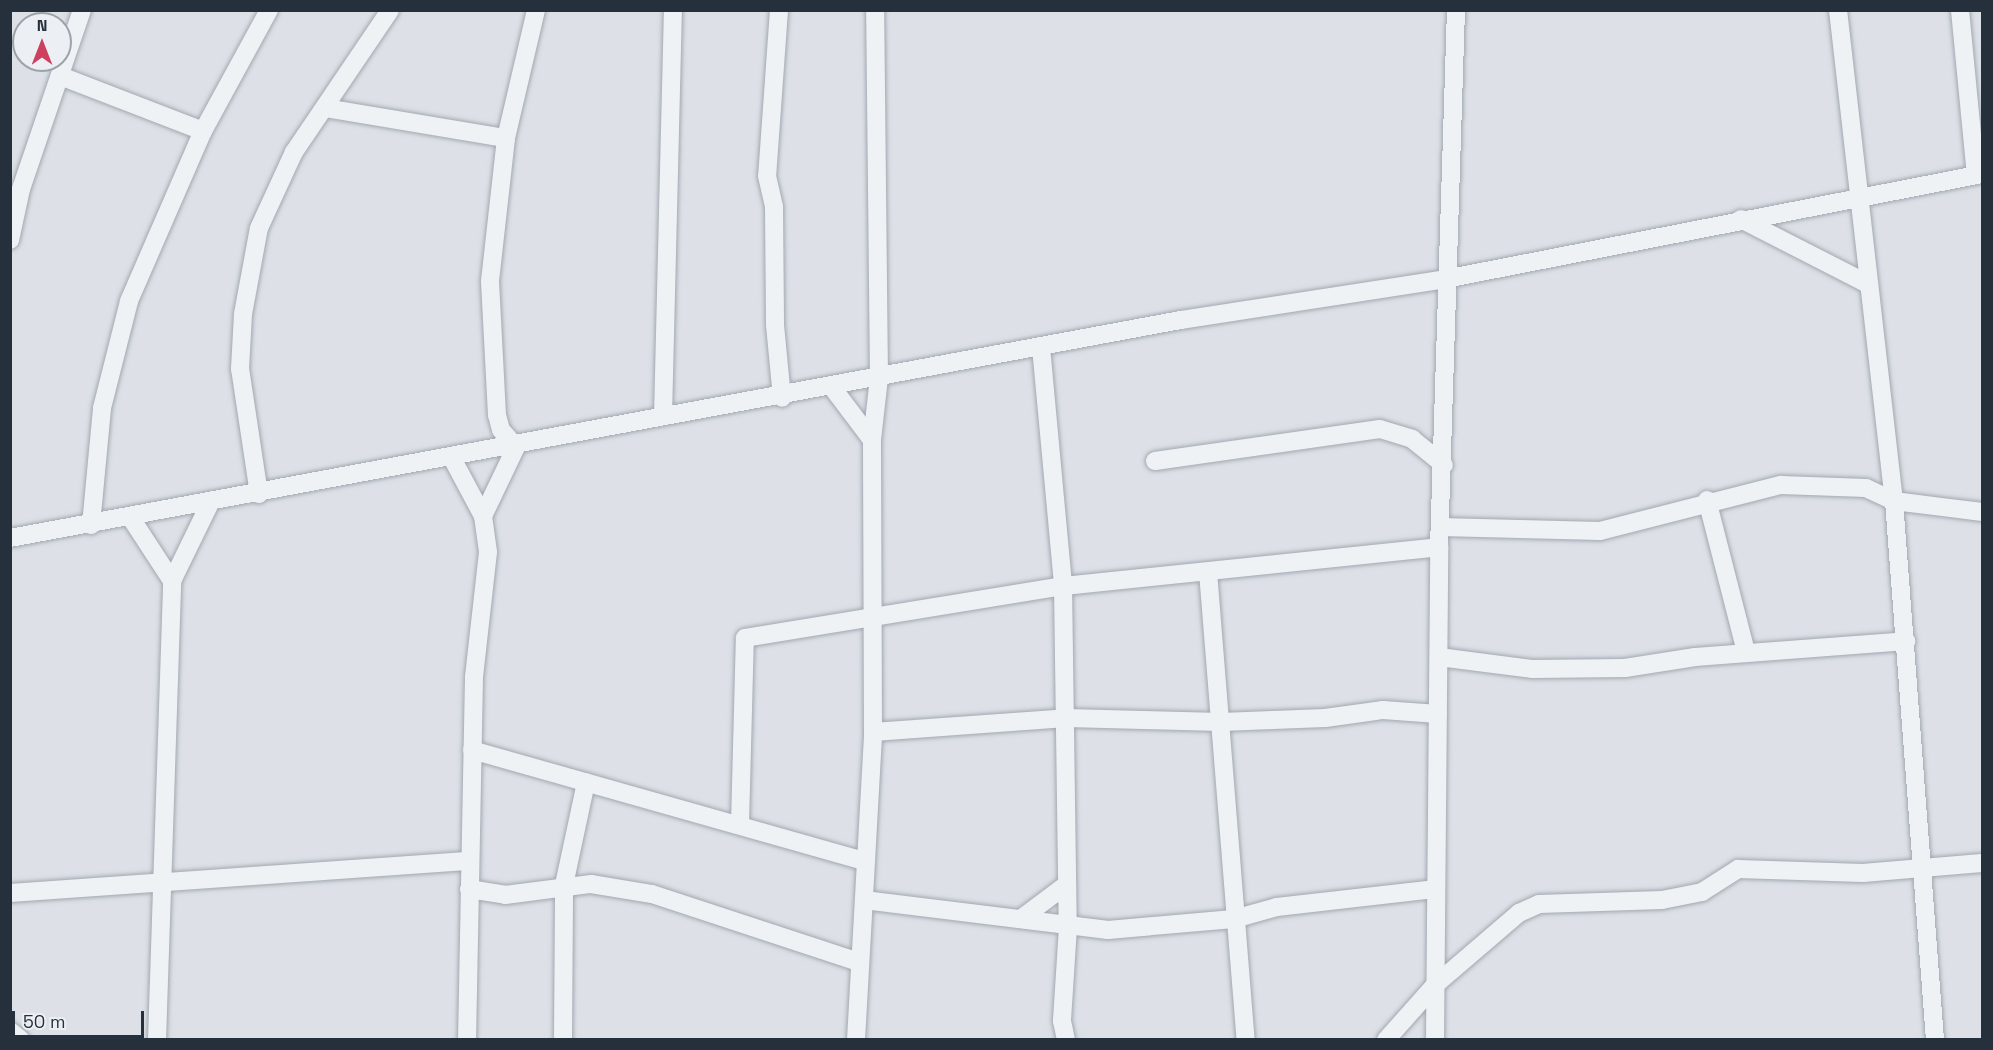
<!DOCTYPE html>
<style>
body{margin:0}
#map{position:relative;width:1993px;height:1050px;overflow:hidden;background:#dde1e7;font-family:"Space Grotesk",sans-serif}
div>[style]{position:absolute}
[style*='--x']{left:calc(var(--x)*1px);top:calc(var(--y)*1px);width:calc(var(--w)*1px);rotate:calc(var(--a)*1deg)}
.roads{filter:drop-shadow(0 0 2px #a2a8b1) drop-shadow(0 0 2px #a2a8b1)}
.minor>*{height:18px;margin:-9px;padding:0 9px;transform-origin:9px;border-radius:9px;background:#eff2f5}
span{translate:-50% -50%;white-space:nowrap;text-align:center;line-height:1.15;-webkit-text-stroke:4.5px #ecf0f4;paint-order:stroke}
.frame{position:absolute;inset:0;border:12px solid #26303d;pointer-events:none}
.north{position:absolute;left:12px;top:12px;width:60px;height:60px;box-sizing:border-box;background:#ecf0f4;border:2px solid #9da3ab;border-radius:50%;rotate:0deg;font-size:16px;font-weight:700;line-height:24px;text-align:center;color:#26303d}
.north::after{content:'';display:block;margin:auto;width:21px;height:27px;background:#cd415e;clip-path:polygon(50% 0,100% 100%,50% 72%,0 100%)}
.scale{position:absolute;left:12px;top:1011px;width:132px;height:27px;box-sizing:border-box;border:3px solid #26303d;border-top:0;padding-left:8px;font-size:18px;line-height:21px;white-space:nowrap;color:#26303d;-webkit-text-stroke:4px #ecf0f4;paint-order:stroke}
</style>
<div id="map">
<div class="roads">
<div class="minor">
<div style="--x:779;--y:10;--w:166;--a:94.1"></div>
<div style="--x:767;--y:176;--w:32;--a:77"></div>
<div style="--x:774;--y:207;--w:118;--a:89.5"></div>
<div style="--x:775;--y:325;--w:73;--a:84.5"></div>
<div style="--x:1838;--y:10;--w:494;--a:83.5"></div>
<div style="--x:1894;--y:501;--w:541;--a:85.65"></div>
<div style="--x:1960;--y:10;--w:166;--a:84.5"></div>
<div style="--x:63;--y:77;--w:150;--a:21.1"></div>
<div style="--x:326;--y:108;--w:182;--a:9.5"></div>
<div style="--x:1741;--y:219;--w:140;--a:27.1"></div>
<div style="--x:10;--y:240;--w:52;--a:-77.8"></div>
<div style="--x:21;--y:189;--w:189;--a:-71.2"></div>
<div style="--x:1041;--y:347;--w:240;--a:84.7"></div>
<div style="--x:1063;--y:586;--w:341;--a:89.2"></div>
<div style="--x:1068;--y:927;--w:94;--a:93.7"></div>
<div style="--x:1062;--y:1021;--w:19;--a:78"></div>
<div style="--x:832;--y:387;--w:66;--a:53"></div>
<div style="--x:663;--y:416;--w:406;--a:-88.6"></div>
<div style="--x:452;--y:458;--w:66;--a:61.9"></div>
<div style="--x:483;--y:516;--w:36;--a:82"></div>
<div style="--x:488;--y:552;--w:126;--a:96.4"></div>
<div style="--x:474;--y:677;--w:363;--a:91.1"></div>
<div style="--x:1155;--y:461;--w:227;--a:-8.1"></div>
<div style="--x:1380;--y:429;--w:34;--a:17"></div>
<div style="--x:1412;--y:439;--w:41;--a:39.1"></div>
<div style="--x:259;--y:494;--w:126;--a:-98.6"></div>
<div style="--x:240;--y:369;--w:55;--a:-86.9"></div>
<div style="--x:243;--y:314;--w:87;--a:-79.5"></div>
<div style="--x:259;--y:228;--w:84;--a:-65.3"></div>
<div style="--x:294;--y:152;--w:171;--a:-55.9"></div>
<div style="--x:1707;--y:500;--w:157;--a:75.6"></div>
<div style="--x:483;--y:516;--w:76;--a:-64.4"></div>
<div style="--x:516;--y:447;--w:23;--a:-131"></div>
<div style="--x:501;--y:430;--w:16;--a:-105"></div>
<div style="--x:497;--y:415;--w:134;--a:-93"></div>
<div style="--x:490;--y:281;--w:144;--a:-83.6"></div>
<div style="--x:506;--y:138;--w:131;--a:-76.8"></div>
<div style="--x:131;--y:518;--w:75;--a:56.9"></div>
<div style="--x:91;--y:525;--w:118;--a:-84.6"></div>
<div style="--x:102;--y:408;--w:110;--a:-75.8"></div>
<div style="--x:129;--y:301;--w:185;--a:-66.5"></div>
<div style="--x:203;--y:131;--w:138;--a:-61.4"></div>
<div style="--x:1440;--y:527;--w:160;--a:1.4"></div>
<div style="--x:1600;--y:531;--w:187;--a:-14.3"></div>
<div style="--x:1781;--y:485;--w:85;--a:2"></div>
<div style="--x:1866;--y:488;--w:31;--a:25"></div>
<div style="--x:1894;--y:501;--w:89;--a:7.1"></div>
<div style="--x:10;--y:538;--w:1191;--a:-10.55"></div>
<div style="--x:1181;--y:320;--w:267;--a:-8.8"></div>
<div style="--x:1445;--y:279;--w:547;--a:-11.06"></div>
<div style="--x:1208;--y:572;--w:470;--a:85.4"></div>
<div style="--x:1439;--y:657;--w:95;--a:7.3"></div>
<div style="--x:1533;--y:669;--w:92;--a:-0.6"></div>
<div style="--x:1625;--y:668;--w:71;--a:-8.9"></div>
<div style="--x:1695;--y:657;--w:212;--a:-4.3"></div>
<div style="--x:873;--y:732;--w:194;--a:-4.1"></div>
<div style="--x:1066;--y:718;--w:155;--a:1.5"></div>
<div style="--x:1221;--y:722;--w:104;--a:-2.2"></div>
<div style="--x:1325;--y:718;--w:59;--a:-7.9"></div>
<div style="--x:1383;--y:710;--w:55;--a:4.2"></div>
<div style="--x:472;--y:750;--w:408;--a:15.8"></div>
<div style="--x:740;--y:824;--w:186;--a:-88.5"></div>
<div style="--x:745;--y:638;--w:322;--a:-9.3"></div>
<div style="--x:1063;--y:586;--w:378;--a:-5.9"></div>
<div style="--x:469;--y:889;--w:36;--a:9"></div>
<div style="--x:505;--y:895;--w:87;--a:-7.3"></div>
<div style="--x:591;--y:884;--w:62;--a:9.3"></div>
<div style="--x:652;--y:894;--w:218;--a:18.2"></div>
<div style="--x:10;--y:893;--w:461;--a:-4"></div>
<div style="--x:864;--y:900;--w:246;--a:7"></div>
<div style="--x:1108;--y:930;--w:126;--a:-5"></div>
<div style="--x:1234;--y:919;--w:45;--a:-15.6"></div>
<div style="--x:1277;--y:907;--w:158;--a:-6.5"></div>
<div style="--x:1022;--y:918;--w:55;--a:-36.9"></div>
<div style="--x:10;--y:1031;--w:14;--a:39"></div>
<div style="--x:157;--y:1040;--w:459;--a:-88.1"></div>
<div style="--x:172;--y:581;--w:87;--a:-64"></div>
<div style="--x:563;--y:1040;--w:155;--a:-89.6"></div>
<div style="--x:564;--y:885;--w:105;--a:-77.9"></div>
<div style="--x:856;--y:1040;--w:308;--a:-86.8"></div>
<div style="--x:873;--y:732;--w:292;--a:-90.2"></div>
<div style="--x:872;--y:440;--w:62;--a:-83.6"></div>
<div style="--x:879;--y:378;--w:368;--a:-90.6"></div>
<div style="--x:1386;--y:1040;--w:74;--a:-48.3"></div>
<div style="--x:1435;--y:985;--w:111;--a:-40.6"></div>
<div style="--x:1519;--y:913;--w:22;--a:-24"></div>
<div style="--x:1539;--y:904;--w:123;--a:-1.9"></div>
<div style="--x:1662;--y:900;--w:41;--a:-11.3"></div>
<div style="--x:1702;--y:892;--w:43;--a:-32.6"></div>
<div style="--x:1738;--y:869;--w:125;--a:1.8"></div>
<div style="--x:1863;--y:873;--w:119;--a:-4.8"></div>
<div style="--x:1435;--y:1040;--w:493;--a:-89.5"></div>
<div style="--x:1439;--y:547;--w:537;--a:-88.19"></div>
</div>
</div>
<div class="frame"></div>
<div class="north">N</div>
<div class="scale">50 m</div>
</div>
